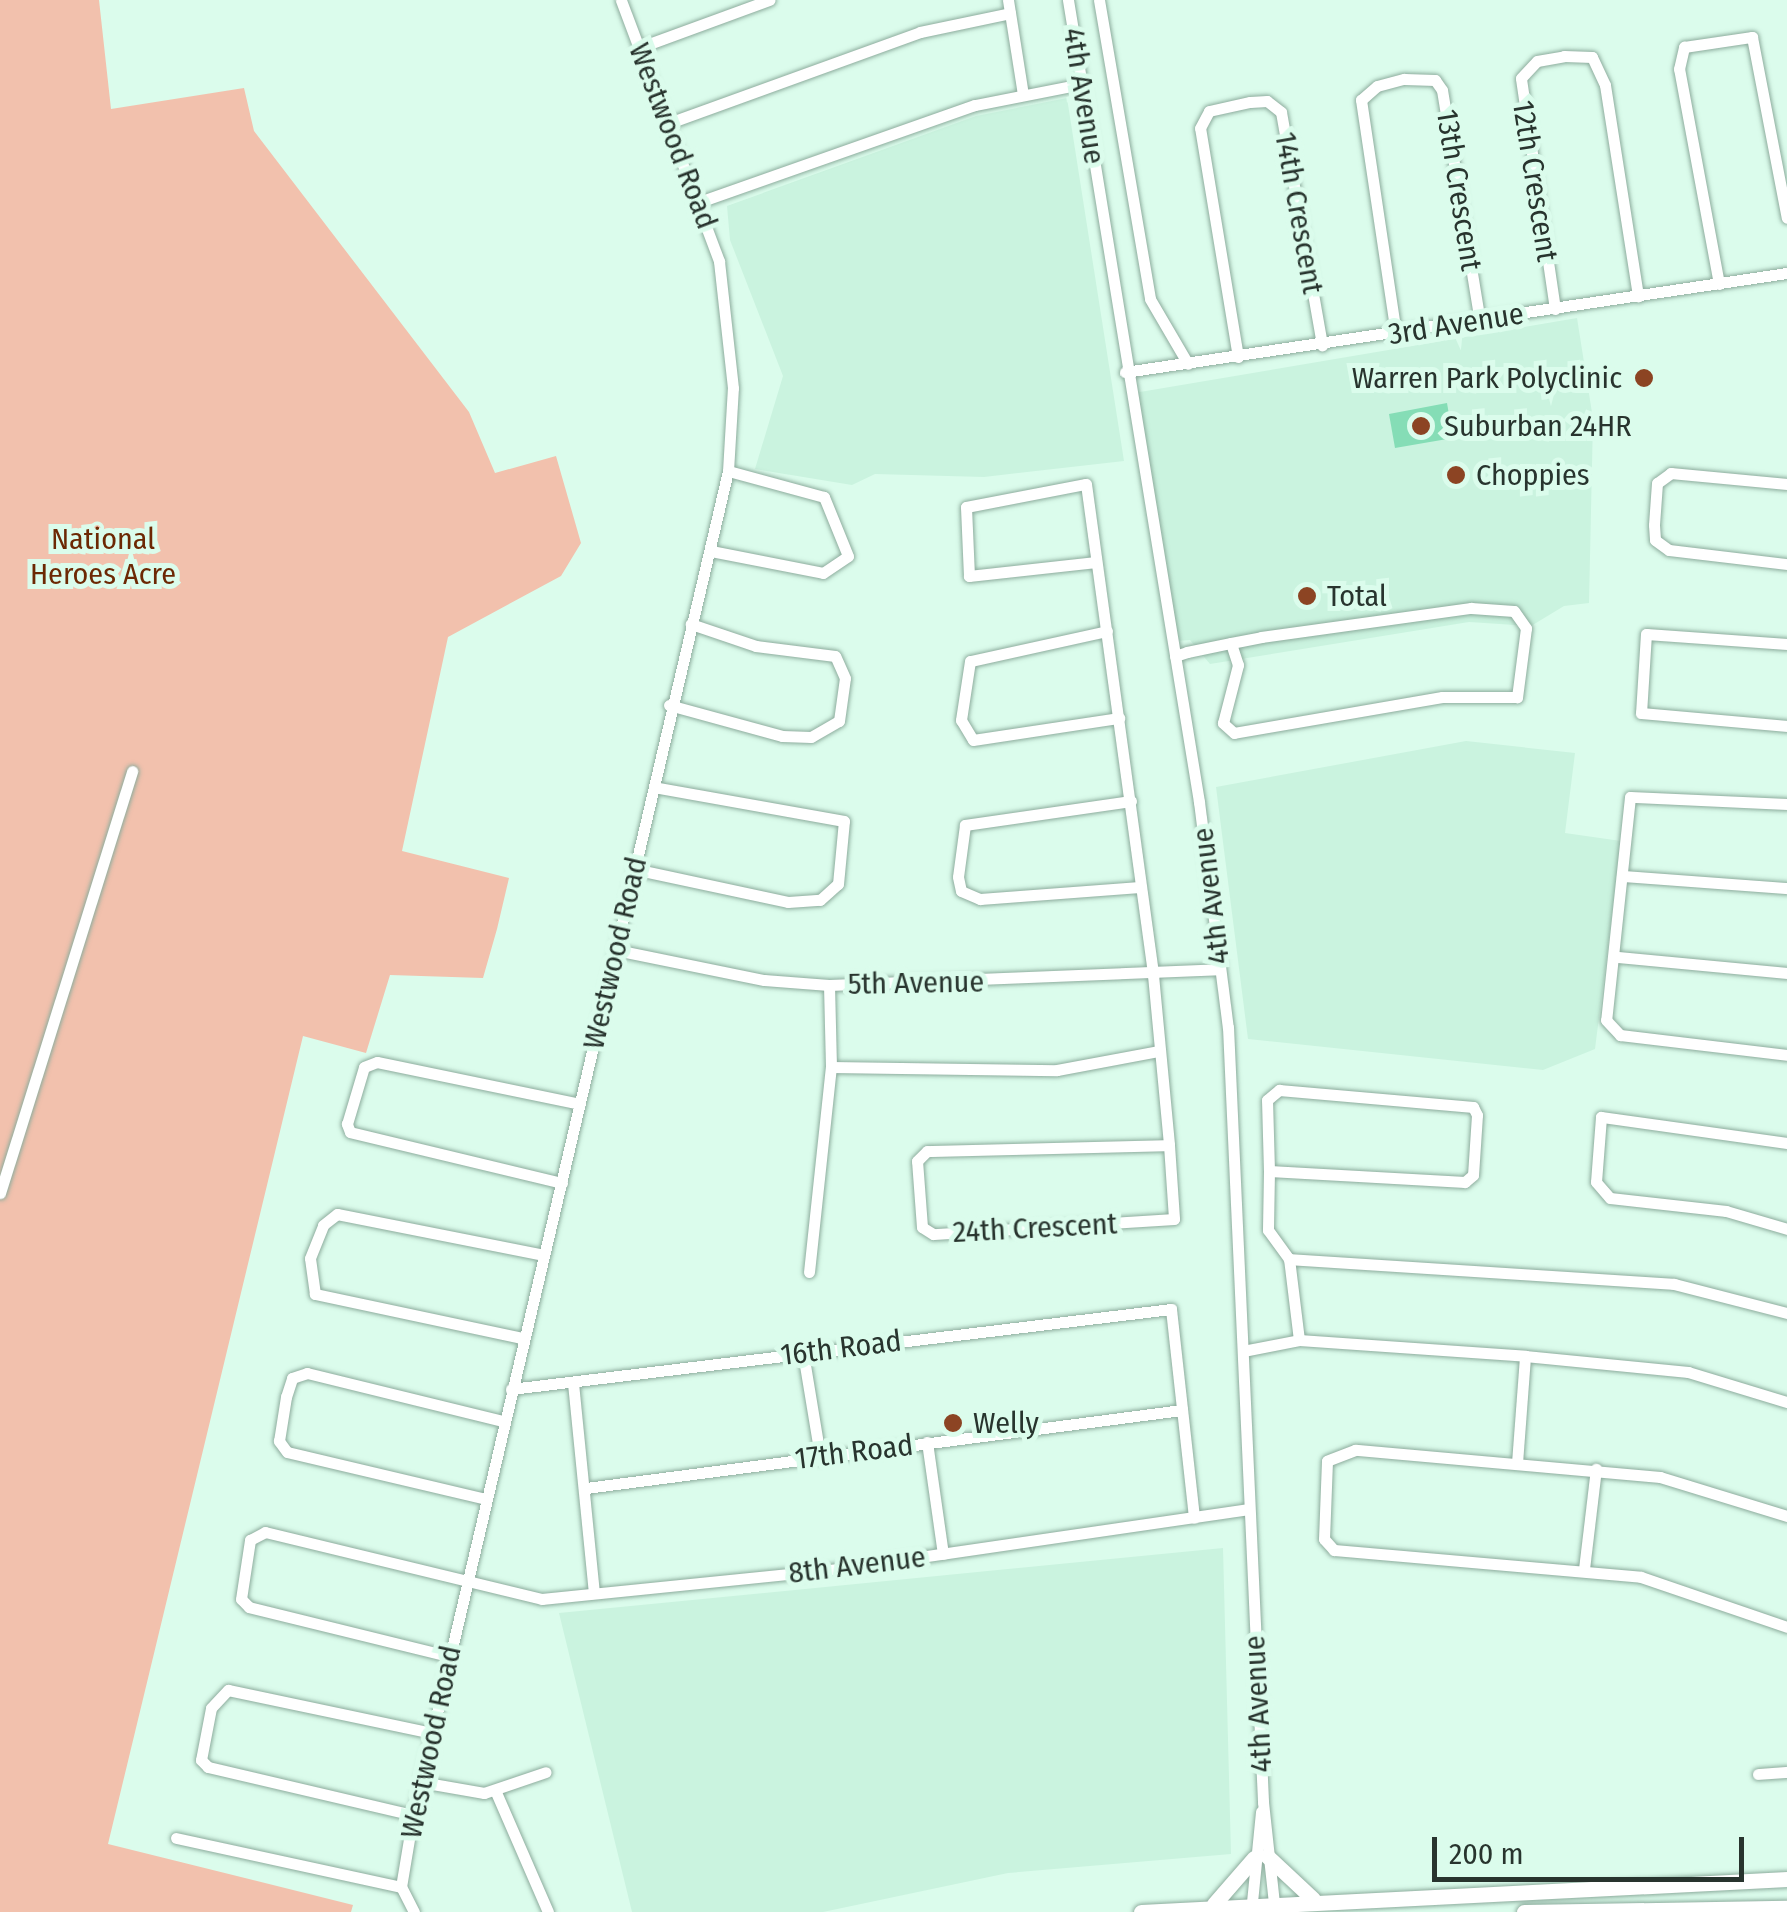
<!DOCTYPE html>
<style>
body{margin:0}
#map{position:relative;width:1787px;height:1912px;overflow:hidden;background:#dbfcec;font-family:"Fira Sans Condensed",sans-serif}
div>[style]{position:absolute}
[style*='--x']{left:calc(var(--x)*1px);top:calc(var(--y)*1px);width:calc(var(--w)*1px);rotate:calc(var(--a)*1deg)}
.built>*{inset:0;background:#caf3df}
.green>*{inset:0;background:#f2c1ad}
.building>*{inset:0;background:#85ddb6}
.roads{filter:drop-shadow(0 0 2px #8dac9d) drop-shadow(0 0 2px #8dac9d)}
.minor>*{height:11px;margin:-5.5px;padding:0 5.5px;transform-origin:5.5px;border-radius:5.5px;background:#fff}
.highway>*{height:15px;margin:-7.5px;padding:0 7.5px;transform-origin:7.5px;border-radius:7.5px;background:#fff}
.dots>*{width:28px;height:28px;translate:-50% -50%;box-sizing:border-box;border:5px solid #dbfcec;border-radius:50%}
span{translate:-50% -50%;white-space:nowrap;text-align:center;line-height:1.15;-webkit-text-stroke:10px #dbfcec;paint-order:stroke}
.street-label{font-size:30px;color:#28342e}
.poi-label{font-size:30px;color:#28342e}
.right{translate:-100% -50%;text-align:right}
.left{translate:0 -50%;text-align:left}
.park-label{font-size:30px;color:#6c2804}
.scale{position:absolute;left:1432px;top:1837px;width:312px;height:45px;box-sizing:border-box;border:5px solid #28342e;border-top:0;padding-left:12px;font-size:30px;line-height:35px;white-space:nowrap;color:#28342e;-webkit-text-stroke:8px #dbfcec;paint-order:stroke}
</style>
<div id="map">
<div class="built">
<div style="clip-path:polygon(1067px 98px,1124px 461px,984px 477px,875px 474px,852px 485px,755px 469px,783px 376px,730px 240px,727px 206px,976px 116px)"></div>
<div style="clip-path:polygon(1577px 318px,1593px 419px,1589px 603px,1564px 606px,1531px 626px,1469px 622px,1210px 664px,1190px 640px,1177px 641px,1134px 393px)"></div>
<div style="clip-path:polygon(1466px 741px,1575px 753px,1565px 833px,1621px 841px,1595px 1049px,1543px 1070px,1248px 1039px,1216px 787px)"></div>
<div style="clip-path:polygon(1223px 1548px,1231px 1854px,1008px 1873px,823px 1912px,632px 1912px,559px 1613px)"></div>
</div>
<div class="green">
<div style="clip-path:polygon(0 0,99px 0,111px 109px,244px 88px,254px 131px,469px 412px,495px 473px,556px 456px,581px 543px,561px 576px,448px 637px,402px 851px,509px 878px,497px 929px,483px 978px,390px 975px,366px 1053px,303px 1036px,108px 1844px,353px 1905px,351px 1912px,0 1912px)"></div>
</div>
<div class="building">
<div style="clip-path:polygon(1447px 403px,1453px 438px,1395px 448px,1389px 414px)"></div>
</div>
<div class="roads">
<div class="minor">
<div style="--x:1008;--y:0;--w:96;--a:81"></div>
<div style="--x:1068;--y:0;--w:813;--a:80.72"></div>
<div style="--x:1199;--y:802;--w:227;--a:82.7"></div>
<div style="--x:1228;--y:1027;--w:776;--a:87.41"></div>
<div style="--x:1263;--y:1802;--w:111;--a:83.8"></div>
<div style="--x:1099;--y:0;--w:303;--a:80.3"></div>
<div style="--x:1150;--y:299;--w:75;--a:59.7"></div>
<div style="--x:638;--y:48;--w:140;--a:-20.1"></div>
<div style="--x:669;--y:123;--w:267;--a:-19.9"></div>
<div style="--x:920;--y:32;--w:92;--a:-11.9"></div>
<div style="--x:702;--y:201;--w:289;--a:-19.4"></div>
<div style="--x:975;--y:105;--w:109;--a:-11.1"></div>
<div style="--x:1719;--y:284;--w:219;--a:-100.5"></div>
<div style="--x:1679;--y:69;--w:23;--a:-77"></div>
<div style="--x:1684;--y:47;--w:69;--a:-8.4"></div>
<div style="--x:1752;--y:37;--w:184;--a:79.1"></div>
<div style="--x:1555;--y:309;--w:233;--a:-98.4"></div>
<div style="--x:1521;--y:78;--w:23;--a:-47"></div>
<div style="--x:1537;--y:61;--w:27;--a:-10"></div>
<div style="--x:1564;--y:56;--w:28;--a:2"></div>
<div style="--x:1592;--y:57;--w:31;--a:65"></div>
<div style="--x:1605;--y:85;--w:214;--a:81.1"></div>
<div style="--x:1396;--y:334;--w:237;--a:-98.5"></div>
<div style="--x:1361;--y:100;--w:21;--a:-41"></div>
<div style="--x:1377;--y:86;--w:28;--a:-15"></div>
<div style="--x:1404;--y:79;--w:31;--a:2"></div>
<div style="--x:1435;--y:80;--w:12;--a:55"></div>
<div style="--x:1442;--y:90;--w:234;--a:80.7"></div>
<div style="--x:1238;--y:357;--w:232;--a:-99.4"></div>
<div style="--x:1200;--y:128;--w:19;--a:-62"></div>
<div style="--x:1209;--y:111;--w:42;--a:-12.4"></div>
<div style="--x:1250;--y:102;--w:17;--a:-3"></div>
<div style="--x:1267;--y:101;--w:18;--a:38"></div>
<div style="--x:1281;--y:112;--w:237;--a:80"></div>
<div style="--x:1125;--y:372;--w:669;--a:-8.51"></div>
<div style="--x:1787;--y:484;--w:117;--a:-174.6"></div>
<div style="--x:1671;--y:473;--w:17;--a:144"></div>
<div style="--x:1657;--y:483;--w:42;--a:94.1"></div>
<div style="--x:1654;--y:525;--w:15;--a:86"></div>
<div style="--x:1655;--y:540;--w:17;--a:36"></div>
<div style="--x:1669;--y:550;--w:119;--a:6.8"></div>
<div style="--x:711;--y:551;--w:114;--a:11.1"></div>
<div style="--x:823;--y:573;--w:30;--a:-34"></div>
<div style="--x:848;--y:556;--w:64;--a:-112.1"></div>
<div style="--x:824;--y:497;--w:99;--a:-164.8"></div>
<div style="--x:1096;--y:562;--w:128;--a:173.7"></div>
<div style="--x:969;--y:576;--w:69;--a:-92.5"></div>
<div style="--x:966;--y:507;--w:122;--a:-10.9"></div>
<div style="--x:1086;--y:484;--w:496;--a:82.2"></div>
<div style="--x:1153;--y:975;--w:171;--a:84.6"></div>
<div style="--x:1169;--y:1145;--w:74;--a:86.1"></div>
<div style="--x:1174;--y:1219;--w:241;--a:176.4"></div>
<div style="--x:933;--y:1234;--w:13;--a:-148"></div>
<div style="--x:922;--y:1227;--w:66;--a:-94.3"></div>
<div style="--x:917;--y:1161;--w:14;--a:-45"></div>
<div style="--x:927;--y:1151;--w:242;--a:-1.4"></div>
<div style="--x:1107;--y:631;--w:140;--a:167.6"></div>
<div style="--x:970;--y:661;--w:60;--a:98.7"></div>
<div style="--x:961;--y:720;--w:23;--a:59"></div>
<div style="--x:973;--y:740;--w:148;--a:-8.6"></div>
<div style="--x:1787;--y:644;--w:141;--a:-175.9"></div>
<div style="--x:1646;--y:634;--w:79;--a:93.6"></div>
<div style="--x:1641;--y:713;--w:147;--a:5.1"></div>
<div style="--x:1175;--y:656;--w:13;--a:-18"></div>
<div style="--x:1187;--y:652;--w:45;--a:-11.6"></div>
<div style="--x:1231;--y:643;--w:31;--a:-11"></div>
<div style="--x:1261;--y:637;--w:212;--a:-7.9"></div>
<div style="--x:1471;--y:608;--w:43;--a:4"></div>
<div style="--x:1514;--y:611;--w:21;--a:55"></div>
<div style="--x:1526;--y:628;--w:70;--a:97.4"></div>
<div style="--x:1517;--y:697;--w:75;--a:180"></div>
<div style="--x:1442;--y:697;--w:211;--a:170.2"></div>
<div style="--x:1234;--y:733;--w:15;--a:-138"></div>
<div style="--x:1223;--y:723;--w:60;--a:-75.5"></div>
<div style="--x:1238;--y:665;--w:23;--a:-108"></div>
<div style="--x:669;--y:705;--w:117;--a:15.3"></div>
<div style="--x:782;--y:736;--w:29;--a:2"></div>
<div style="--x:811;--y:737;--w:32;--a:-30"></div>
<div style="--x:839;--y:721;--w:43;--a:-82.1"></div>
<div style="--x:845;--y:678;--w:24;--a:-114"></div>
<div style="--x:835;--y:656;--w:80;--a:-172.8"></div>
<div style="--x:756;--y:646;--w:69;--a:-161.3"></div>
<div style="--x:1131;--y:801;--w:168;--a:171.8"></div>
<div style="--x:965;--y:825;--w:52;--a:97.7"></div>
<div style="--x:958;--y:877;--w:14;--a:78"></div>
<div style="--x:961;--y:891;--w:21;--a:23"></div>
<div style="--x:980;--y:899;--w:160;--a:-4.3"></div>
<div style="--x:1787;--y:804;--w:157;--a:-177.4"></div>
<div style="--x:1630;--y:797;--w:224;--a:96.1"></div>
<div style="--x:1606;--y:1020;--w:21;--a:47"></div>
<div style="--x:1620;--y:1035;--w:168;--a:6.8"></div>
<div style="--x:634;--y:869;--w:157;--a:12.1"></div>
<div style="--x:788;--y:902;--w:32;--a:-4"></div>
<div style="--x:820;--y:900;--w:24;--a:-42"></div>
<div style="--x:838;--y:884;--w:63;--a:-84.6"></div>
<div style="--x:844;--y:821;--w:193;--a:-169.9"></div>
<div style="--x:1622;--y:876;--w:165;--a:4.2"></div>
<div style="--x:616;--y:950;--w:151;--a:11.5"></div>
<div style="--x:764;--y:980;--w:65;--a:4.4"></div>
<div style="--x:829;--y:985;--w:390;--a:-2.3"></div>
<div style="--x:1618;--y:957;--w:170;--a:5.4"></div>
<div style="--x:829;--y:985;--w:82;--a:88.6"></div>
<div style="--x:1787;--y:1143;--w:188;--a:-172"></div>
<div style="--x:1601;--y:1117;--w:65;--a:94.4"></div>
<div style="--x:1596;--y:1182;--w:21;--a:49"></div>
<div style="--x:1610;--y:1198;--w:117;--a:6.4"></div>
<div style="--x:1726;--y:1211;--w:64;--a:16.4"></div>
<div style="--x:1269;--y:1171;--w:71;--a:-91.6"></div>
<div style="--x:1267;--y:1100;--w:16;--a:-40"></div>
<div style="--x:1279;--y:1090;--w:195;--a:5"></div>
<div style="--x:1473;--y:1107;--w:9;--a:63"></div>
<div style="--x:1477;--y:1115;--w:60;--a:93.8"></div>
<div style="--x:1473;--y:1175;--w:11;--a:139"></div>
<div style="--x:1465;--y:1182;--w:196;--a:-176.8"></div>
<div style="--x:1269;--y:1171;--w:59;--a:91"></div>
<div style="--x:1268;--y:1230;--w:36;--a:54"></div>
<div style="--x:562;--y:1183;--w:218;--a:-166.5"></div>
<div style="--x:350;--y:1132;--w:9;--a:-111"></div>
<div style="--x:347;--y:1124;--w:59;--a:-73.4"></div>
<div style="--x:364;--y:1067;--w:14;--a:-21"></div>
<div style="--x:377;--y:1062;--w:207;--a:11.7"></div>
<div style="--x:0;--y:1193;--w:442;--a:-72.6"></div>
<div style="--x:809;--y:1272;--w:206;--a:-83.9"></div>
<div style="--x:831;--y:1067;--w:226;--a:0.8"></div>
<div style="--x:1057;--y:1070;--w:104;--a:-10.6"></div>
<div style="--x:522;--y:1338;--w:212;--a:-168"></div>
<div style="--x:315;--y:1294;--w:36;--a:-98"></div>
<div style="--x:310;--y:1258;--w:35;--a:-68"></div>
<div style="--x:323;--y:1225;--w:18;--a:-38"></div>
<div style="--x:337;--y:1214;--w:211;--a:11.2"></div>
<div style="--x:1299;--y:1340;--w:82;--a:-97"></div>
<div style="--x:1289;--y:1259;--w:386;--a:3.7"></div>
<div style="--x:1674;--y:1284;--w:117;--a:14.4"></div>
<div style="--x:1243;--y:1351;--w:57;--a:-11.1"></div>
<div style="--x:1299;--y:1340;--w:227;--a:4"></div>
<div style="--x:1525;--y:1356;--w:164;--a:5.6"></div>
<div style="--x:1688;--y:1372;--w:103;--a:16.9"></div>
<div style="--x:803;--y:1353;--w:104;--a:80.6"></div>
<div style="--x:573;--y:1383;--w:211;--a:84.3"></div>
<div style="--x:511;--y:1389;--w:665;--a:-6.91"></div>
<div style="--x:1171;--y:1309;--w:210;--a:83.7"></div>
<div style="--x:927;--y:1442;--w:113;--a:81.9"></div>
<div style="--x:1517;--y:1463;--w:107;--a:-85.7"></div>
<div style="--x:586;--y:1488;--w:601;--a:-7.46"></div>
<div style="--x:486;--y:1499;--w:204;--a:-166.7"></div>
<div style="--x:287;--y:1452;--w:14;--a:-126"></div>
<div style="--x:279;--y:1441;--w:45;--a:-81"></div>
<div style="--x:286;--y:1397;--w:20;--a:-72"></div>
<div style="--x:292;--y:1378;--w:16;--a:-18"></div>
<div style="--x:307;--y:1373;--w:202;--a:13.8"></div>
<div style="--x:1787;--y:1516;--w:133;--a:-162.9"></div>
<div style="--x:1660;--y:1477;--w:306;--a:-174.9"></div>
<div style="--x:1355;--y:1450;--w:30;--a:159"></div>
<div style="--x:1327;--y:1461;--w:78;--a:92.2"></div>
<div style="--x:1324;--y:1539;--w:15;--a:48"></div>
<div style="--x:1334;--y:1550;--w:308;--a:5"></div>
<div style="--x:1641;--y:1577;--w:154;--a:18.9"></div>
<div style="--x:1584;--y:1569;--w:101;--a:-83.2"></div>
<div style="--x:448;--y:1656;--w:205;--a:-166.2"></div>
<div style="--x:249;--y:1607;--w:11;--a:-135"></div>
<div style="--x:241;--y:1599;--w:60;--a:-81.3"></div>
<div style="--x:250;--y:1540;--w:17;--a:-28"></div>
<div style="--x:265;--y:1532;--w:285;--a:13.6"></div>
<div style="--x:542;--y:1599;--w:305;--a:-5.8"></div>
<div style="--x:845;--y:1568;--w:408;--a:-8.3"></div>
<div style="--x:1758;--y:1774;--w:29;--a:-4"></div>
<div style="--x:421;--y:1782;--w:64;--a:9.9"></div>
<div style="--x:484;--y:1793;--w:65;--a:-18.7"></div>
<div style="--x:495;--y:1790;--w:133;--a:66.5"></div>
<div style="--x:413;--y:1815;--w:211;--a:-166.8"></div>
<div style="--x:208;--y:1767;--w:10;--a:-135"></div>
<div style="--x:201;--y:1760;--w:53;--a:-79.1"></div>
<div style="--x:211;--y:1708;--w:25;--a:-47"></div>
<div style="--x:228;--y:1690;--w:208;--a:11.9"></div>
<div style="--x:176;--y:1838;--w:230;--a:12.3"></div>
<div style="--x:414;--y:1912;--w:28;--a:-117"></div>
<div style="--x:401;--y:1887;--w:73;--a:-80.5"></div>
<div style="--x:413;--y:1815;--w:1380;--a:-76.81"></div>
<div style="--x:728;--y:471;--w:83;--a:-86.6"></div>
<div style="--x:733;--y:388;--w:128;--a:-96.3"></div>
<div style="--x:719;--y:261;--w:279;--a:-110.6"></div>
<div style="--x:1251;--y:1912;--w:101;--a:-84.3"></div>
</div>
<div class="highway">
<div style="--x:1267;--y:1856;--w:63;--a:43.1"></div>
<div style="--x:1214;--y:1904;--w:61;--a:-49"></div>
<div style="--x:1141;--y:1912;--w:647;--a:-2.92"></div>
<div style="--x:1524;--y:1912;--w:263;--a:-0.9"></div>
</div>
</div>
<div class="dots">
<div style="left:1644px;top:378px;background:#8c4423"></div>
<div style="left:1421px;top:426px;background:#8c4423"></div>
<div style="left:1456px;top:475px;background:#8c4423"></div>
<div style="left:1307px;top:596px;background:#8c4423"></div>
<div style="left:953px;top:1423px;background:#8c4423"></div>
</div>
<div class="street-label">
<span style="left:1084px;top:96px;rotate:81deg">4th Avenue</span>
<span style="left:673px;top:136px;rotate:69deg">Westwood Road</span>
<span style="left:1535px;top:181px;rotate:81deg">12th Crescent</span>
<span style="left:1459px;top:190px;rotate:81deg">13th Crescent</span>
<span style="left:1299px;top:213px;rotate:80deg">14th Crescent</span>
<span style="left:1456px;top:324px;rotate:-9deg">3rd Avenue</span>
<span style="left:1211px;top:896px;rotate:-97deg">4th Avenue</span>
<span style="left:615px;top:953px;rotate:-77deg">Westwood Road</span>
<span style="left:916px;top:983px;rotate:-1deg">5th Avenue</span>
<span style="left:1035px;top:1228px;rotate:-3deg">24th Crescent</span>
<span style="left:841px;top:1348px;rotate:-7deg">16th Road</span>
<span style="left:854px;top:1452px;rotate:-7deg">17th Road</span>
<span style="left:857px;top:1565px;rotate:-7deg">8th Avenue</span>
<span style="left:1258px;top:1704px;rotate:-93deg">4th Avenue</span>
<span style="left:431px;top:1742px;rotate:-78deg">Westwood Road</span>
</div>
<div class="poi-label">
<span class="right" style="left:1622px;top:378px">Warren Park Polyclinic</span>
<span class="left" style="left:1444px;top:426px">Suburban 24HR</span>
<span class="left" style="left:1476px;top:475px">Choppies</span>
<span class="left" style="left:1327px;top:596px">Total</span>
<span class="left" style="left:973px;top:1423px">Welly</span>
</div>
<div class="park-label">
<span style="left:103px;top:556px">National<br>Heroes Acre</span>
</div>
<div class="scale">200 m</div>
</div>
